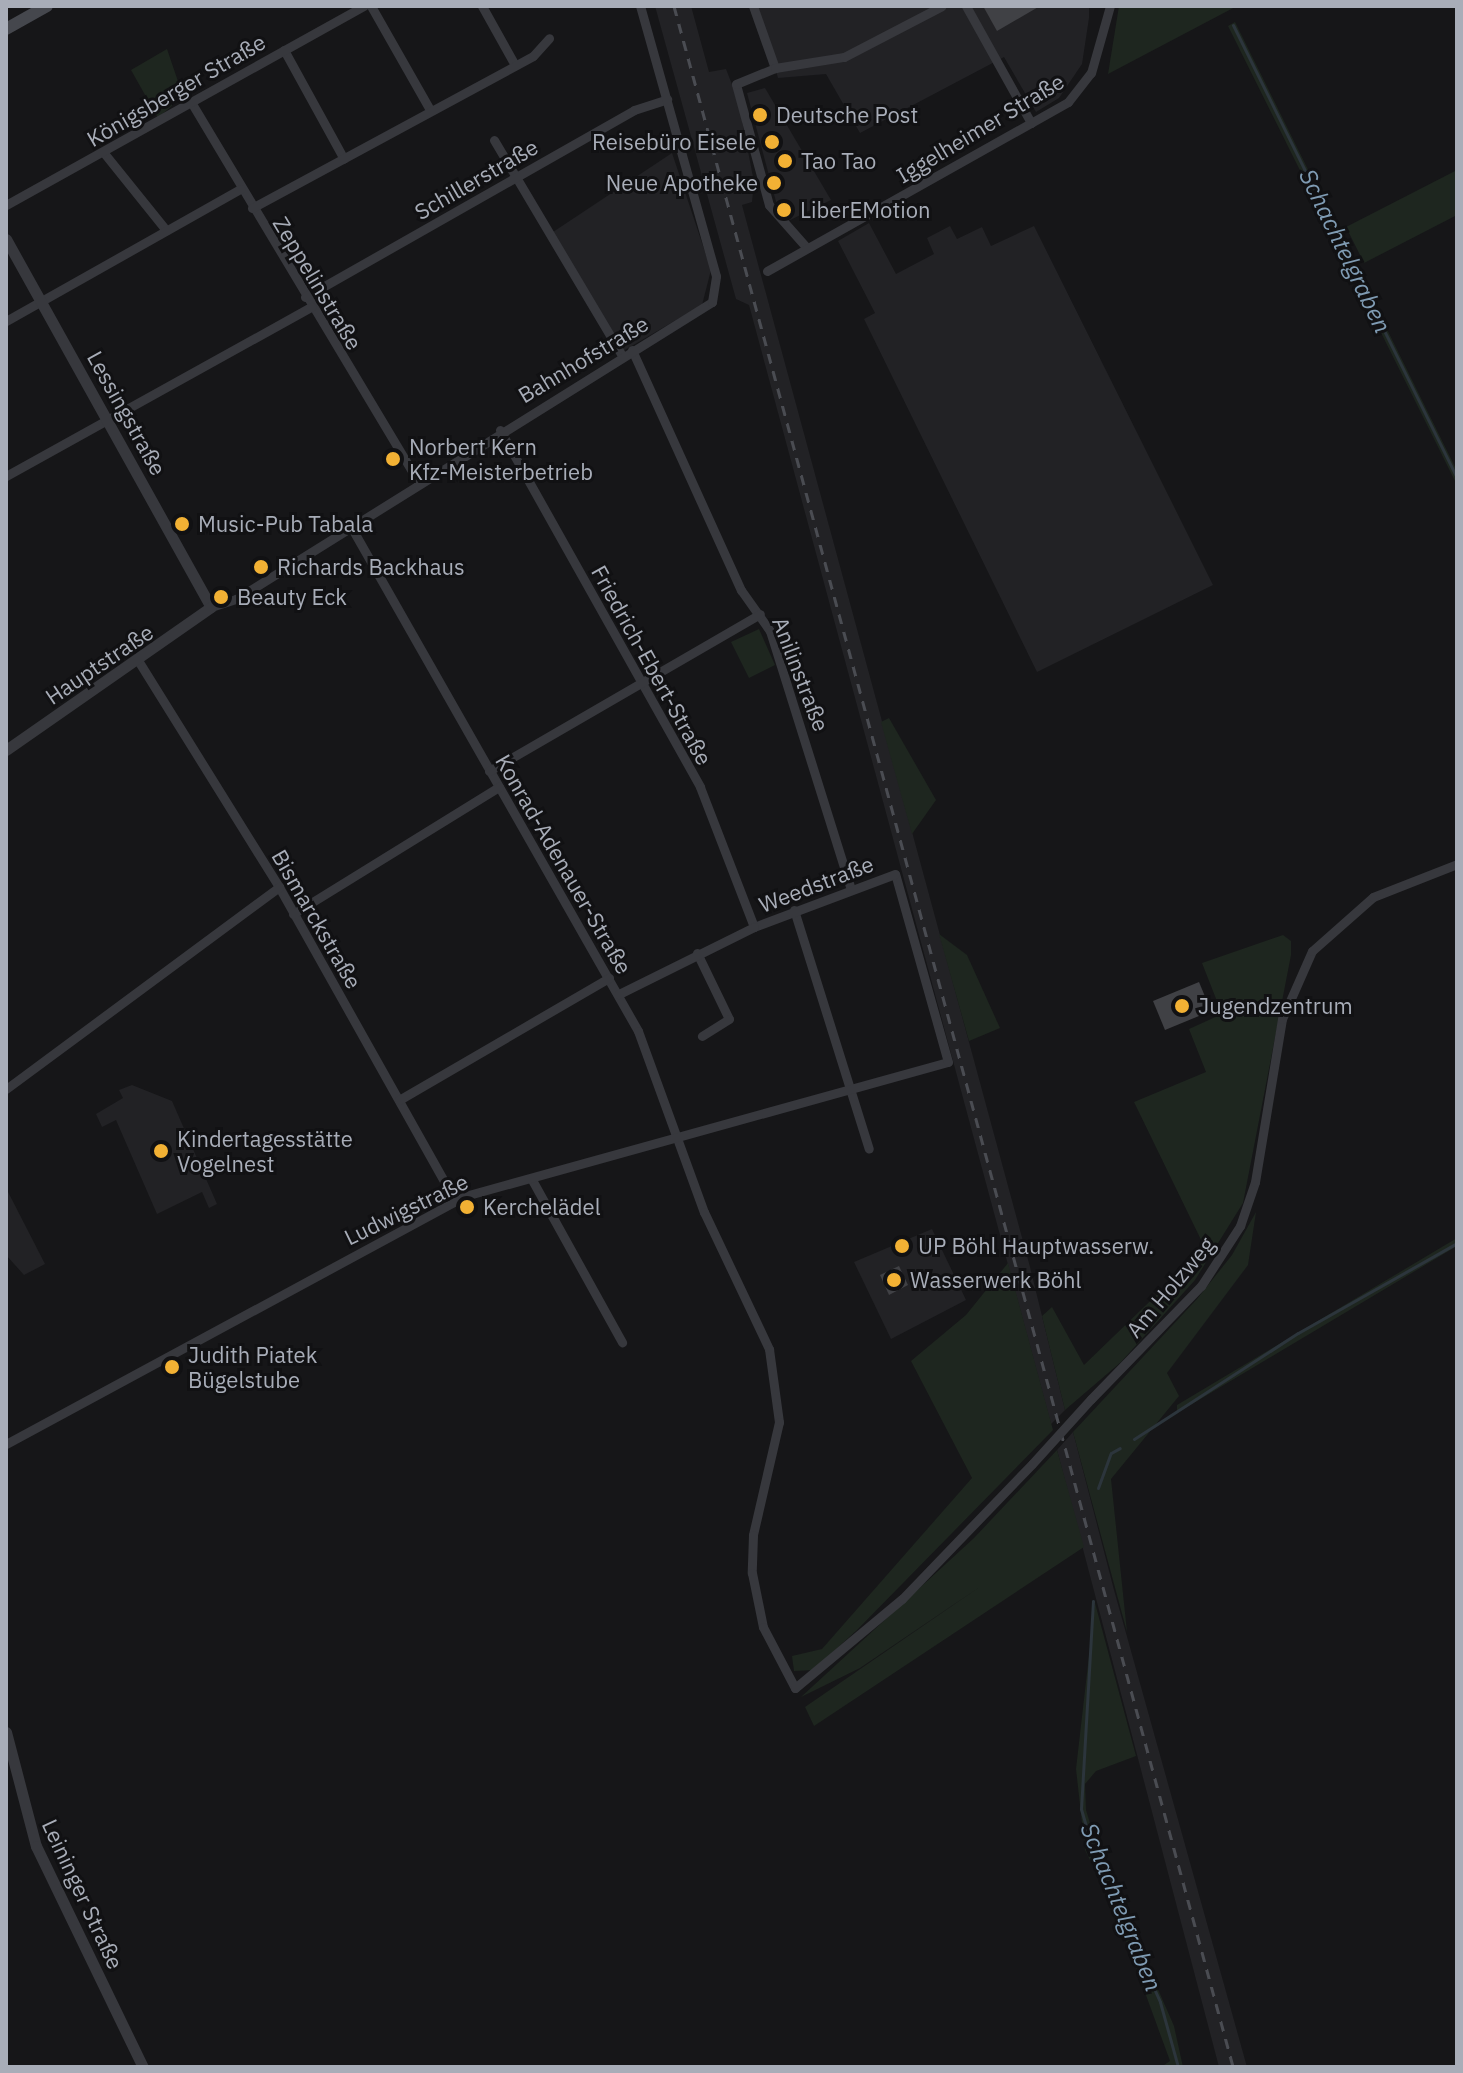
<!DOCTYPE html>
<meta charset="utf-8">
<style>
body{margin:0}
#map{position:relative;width:1463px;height:2073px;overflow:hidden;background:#161618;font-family:"IBM Plex Sans",sans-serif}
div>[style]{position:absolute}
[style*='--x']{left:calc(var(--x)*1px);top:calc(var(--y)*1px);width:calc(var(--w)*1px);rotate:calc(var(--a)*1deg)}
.built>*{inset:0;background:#222225}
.green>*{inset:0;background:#1e261f}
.stream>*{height:3px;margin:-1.5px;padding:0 1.5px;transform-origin:1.5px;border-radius:1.5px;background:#2c353c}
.building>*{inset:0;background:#404145}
.minor>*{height:9px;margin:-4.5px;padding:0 4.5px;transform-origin:4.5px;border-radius:4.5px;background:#37383d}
.tertiary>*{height:11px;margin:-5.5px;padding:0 5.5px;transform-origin:5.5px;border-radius:5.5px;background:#37383d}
.secondary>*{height:12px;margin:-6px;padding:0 6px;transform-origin:6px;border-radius:6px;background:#45474d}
.rail>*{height:3px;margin-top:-1.5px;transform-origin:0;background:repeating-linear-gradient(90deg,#4a4c52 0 10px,transparent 0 18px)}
.minor-bridge>*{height:9px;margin:-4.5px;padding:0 4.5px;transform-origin:4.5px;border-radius:4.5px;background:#37383d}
.dots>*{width:22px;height:22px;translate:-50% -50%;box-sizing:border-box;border:4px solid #111113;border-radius:50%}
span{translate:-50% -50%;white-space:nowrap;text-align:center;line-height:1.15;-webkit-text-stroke:6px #111113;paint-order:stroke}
.street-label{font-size:22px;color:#a8adb8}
.poi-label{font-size:22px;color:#a8adb8}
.left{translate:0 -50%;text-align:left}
.right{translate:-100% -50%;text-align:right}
.water-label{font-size:24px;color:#7f9bb3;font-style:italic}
.frame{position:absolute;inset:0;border:8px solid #a8adb8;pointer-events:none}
</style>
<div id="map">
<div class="built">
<div style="clip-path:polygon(655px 6px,691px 6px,709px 72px,726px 69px,738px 100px,754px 182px,752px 202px,742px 205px,1030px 1267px,1065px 1410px,1051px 1424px,749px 305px,736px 299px)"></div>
<div style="clip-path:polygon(758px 6px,1089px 6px,1089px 18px,1082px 64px,1059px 98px,1036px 112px,1004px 57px,860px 133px,826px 74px,778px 78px)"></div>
<div style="clip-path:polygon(765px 88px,831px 200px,782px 224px,747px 93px)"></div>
<div style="clip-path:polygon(672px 153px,711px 270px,702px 305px,623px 351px,553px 232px)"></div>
<div style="clip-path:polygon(869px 223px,896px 274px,934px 254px,927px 238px,950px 226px,957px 239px,982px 227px,991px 246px,1034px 226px,1213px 585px,1037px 672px,864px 319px,875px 313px,838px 241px)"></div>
<div style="clip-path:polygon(132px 1085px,172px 1101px,217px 1204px,209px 1208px,202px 1192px,157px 1214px,116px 1120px,102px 1127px,96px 1114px,123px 1098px,119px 1090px)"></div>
<div style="clip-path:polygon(6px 1188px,45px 1264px,24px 1275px,6px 1255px)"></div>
<div style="clip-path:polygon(932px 1229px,966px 1300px,891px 1339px,854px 1262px)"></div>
<div style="clip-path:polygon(1073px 1432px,1114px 1590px,1247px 2067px,1219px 2067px,1057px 1450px)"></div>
</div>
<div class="green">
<div style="clip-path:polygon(1119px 6px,1237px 6px,1108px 74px)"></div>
<div style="clip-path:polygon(1235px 22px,1457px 471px,1457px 485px,1228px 26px)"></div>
<div style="clip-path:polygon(167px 49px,183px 96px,158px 118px,131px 70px)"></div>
<div style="clip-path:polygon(1457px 170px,1457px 215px,1364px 263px,1346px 227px)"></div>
<div style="clip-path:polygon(759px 629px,775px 665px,749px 678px,731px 642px)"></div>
<div style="clip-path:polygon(889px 718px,936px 800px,912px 834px,881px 722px)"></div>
<div style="clip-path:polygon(939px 934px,967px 955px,1000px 1028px,969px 1041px)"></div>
<div style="clip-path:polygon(1283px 935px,1291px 941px,1291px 955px,1243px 1203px,1195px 1280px,1121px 1362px,1065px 1410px,1042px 1316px,1052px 1307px,1084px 1365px,1205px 1248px,1134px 1102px,1206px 1072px,1189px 1029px,1222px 1014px,1202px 963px)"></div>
<div style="clip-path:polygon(1256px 1212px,1248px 1265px,1167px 1373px,1179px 1396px,1111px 1479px,1127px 1632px,1073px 1432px,1197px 1299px,1232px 1255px)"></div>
<div style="clip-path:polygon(1457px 1238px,1457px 1246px,1177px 1413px,1177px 1405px)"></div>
<div style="clip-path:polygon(1008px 1263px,1053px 1430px,857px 1630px,813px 1670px,794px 1671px,792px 1656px,822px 1649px,972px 1478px,911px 1361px,966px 1315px)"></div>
<div style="clip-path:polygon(1057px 1450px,1084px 1547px,814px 1726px,805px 1707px,981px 1586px,860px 1668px,801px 1697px,974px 1538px)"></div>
<div style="clip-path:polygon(1095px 1603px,1136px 1756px,1096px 1771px,1085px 1784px,1086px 1810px,1101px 1859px,1174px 2026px,1183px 2067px,1161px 2067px,1170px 2061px,1116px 1913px,1085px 1850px,1076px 1769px)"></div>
</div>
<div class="stream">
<div style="--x:1233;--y:25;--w:505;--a:63.69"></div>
<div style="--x:1134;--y:1439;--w:195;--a:-32.9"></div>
<div style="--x:1298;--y:1333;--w:183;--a:-29.5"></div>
<div style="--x:1098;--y:1488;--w:37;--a:-70"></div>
<div style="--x:1111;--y:1453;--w:10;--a:-29"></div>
<div style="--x:1093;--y:1601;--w:208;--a:93.3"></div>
<div style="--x:1081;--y:1809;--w:53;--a:73.6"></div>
<div style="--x:1096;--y:1860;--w:156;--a:65.7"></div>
<div style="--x:1160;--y:2002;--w:67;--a:74.5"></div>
</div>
<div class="building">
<div style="clip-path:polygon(983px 6px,1040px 6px,997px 31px)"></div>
<div style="clip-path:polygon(1199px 982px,1211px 1011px,1165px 1030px,1153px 1001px)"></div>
<div style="clip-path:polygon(899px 1266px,908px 1285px,889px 1295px,880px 1275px)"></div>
</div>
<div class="minor">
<div style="--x:371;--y:6;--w:120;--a:60.4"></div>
<div style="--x:482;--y:6;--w:68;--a:60.8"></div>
<div style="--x:753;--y:6;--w:66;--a:70.5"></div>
<div style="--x:966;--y:6;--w:134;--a:60.9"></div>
<div style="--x:284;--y:50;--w:124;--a:61.2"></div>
<div style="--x:191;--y:102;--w:442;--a:59.1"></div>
<div style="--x:494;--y:140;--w:251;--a:59.3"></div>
<div style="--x:104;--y:153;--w:99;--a:51.2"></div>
<div style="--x:6;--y:205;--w:410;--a:-29.1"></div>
<div style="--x:252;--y:208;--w:319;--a:-28.4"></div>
<div style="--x:533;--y:56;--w:24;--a:-48"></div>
<div style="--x:807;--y:248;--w:57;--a:-131.5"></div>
<div style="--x:769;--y:205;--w:125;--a:-105.3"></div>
<div style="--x:736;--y:84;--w:42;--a:-22.3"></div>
<div style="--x:775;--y:68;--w:70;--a:-9.1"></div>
<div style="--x:844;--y:57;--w:110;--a:-27.5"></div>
<div style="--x:767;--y:271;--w:345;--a:-29.3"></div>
<div style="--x:1068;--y:102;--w:37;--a:-52"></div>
<div style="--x:1091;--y:73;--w:70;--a:-74.2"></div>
<div style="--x:305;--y:297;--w:378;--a:-29.6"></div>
<div style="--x:634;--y:110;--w:35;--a:-18"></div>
<div style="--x:6;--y:321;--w:269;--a:-29.4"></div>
<div style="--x:632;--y:350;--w:264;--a:65.6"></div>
<div style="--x:741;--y:590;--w:50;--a:54.7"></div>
<div style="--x:770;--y:631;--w:271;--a:72.6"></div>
<div style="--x:500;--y:430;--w:409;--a:60.7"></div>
<div style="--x:700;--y:787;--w:150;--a:68.9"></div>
<div style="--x:6;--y:476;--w:349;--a:-29"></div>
<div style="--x:350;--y:525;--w:582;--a:60.35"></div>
<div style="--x:638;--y:1031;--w:193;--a:70"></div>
<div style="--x:704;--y:1212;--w:152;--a:64.6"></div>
<div style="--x:769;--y:1349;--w:74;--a:82.2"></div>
<div style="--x:779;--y:1422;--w:116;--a:103"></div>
<div style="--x:753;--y:1535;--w:38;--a:92"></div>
<div style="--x:752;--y:1573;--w:55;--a:78.5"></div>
<div style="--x:763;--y:1627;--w:69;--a:62.3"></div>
<div style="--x:795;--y:1688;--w:139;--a:-39.8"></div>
<div style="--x:902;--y:1599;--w:187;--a:-46.1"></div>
<div style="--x:211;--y:607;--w:26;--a:-18"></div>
<div style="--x:236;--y:599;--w:561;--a:-31.96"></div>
<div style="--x:712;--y:302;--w:26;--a:-81"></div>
<div style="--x:716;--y:276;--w:280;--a:-105.7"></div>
<div style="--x:139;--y:662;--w:265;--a:58.1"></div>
<div style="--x:279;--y:887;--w:360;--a:60.7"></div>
<div style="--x:489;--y:771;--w:313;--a:-30.1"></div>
<div style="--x:794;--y:910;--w:250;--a:72.6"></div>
<div style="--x:293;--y:914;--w:242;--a:-31.7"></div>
<div style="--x:697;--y:953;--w:73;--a:64.1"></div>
<div style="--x:729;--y:1019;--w:32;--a:148"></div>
<div style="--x:6;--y:1089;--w:340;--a:-36.5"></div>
<div style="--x:399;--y:1100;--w:243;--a:-30.2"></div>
<div style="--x:531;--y:1178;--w:188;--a:61"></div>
<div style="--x:1091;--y:1399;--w:158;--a:-45.8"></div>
<div style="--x:1201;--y:1286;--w:72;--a:-57"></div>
<div style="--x:1240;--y:1226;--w:46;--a:-71.2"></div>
<div style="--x:1255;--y:1182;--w:165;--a:-80.6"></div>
<div style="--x:1282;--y:1019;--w:74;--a:-66.2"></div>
<div style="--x:1312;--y:951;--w:81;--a:-41.5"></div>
<div style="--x:1373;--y:897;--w:90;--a:-21.4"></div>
<div style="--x:6;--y:1444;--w:522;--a:-28.38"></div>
<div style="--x:465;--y:1196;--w:501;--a:-15.51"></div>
<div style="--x:948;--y:1062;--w:195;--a:-105.7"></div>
<div style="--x:895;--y:874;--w:151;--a:159.4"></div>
<div style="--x:754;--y:927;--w:151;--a:153.6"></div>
</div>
<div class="tertiary">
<div style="--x:6;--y:239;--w:421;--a:60.9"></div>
<div style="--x:211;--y:607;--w:250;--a:145.1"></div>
<div style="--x:6;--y:1732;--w:118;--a:75.3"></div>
<div style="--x:36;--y:1846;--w:246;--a:64.2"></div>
</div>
<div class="secondary">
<div style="--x:6;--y:29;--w:47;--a:-29.3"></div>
</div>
<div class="rail">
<div style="--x:674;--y:6;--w:2135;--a:74.82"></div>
</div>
<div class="minor-bridge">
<div style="--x:1032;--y:1464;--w:88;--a:-47.8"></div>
</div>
<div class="dots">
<div style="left:760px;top:115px;background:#f2b134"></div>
<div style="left:772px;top:142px;background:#f2b134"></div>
<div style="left:785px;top:161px;background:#f2b134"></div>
<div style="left:774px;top:183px;background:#f2b134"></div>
<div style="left:784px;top:210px;background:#f2b134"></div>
<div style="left:393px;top:459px;background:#f2b134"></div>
<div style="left:182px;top:524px;background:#f2b134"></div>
<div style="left:261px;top:567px;background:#f2b134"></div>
<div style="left:221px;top:597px;background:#f2b134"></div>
<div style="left:1182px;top:1006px;background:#f2b134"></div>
<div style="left:161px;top:1151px;background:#f2b134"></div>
<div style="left:467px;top:1207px;background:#f2b134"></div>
<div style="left:902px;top:1246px;background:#f2b134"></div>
<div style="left:894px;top:1280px;background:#f2b134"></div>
<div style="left:172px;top:1367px;background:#f2b134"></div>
</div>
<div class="street-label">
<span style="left:176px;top:90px;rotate:-30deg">Königsberger Straße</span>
<span style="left:980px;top:128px;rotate:-31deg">Iggelheimer Straße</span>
<span style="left:476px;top:179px;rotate:-30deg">Schillerstraße</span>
<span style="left:318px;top:283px;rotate:59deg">Zeppelinstraße</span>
<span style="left:583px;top:359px;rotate:-31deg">Bahnhofstraße</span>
<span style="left:127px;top:413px;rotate:61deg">Lessingstraße</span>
<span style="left:99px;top:664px;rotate:-34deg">Hauptstraße</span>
<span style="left:652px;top:665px;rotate:61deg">Friedrich-Ebert-Straße</span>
<span style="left:801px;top:674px;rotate:69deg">Anilinstraße</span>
<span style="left:564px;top:864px;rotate:60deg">Konrad-Adenauer-Straße</span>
<span style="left:816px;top:884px;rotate:-21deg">Weedstraße</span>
<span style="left:317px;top:919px;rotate:60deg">Bismarckstraße</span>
<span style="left:406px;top:1209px;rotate:-26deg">Ludwigstraße</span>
<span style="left:1170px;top:1287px;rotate:-50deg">Am Holzweg</span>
<span style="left:83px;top:1894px;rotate:65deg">Leininger Straße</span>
</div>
<div class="poi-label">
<span class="left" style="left:776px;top:115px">Deutsche Post</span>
<span class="right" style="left:756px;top:142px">Reisebüro Eisele</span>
<span class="left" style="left:801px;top:161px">Tao Tao</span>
<span class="right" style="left:758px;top:183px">Neue Apotheke</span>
<span class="left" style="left:800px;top:210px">LiberEMotion</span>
<span class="left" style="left:409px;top:459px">Norbert Kern<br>Kfz-Meisterbetrieb</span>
<span class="left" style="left:198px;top:524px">Music-Pub Tabala</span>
<span class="left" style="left:277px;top:567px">Richards Backhaus</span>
<span class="left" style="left:237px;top:597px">Beauty Eck</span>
<span class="left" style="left:1198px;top:1006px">Jugendzentrum</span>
<span class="left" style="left:177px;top:1151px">Kindertagesstätte<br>Vogelnest</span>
<span class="left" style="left:483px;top:1207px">Kerchelädel</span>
<span class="left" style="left:918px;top:1246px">UP Böhl Hauptwasserw.</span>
<span class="left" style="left:910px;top:1280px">Wasserwerk Böhl</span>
<span class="left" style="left:188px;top:1367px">Judith Piatek<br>Bügelstube</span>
</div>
<div class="water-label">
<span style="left:1345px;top:251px;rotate:64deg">Schachtelgraben</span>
<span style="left:1121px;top:1907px;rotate:68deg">Schachtelgraben</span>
</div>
<div class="frame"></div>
</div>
